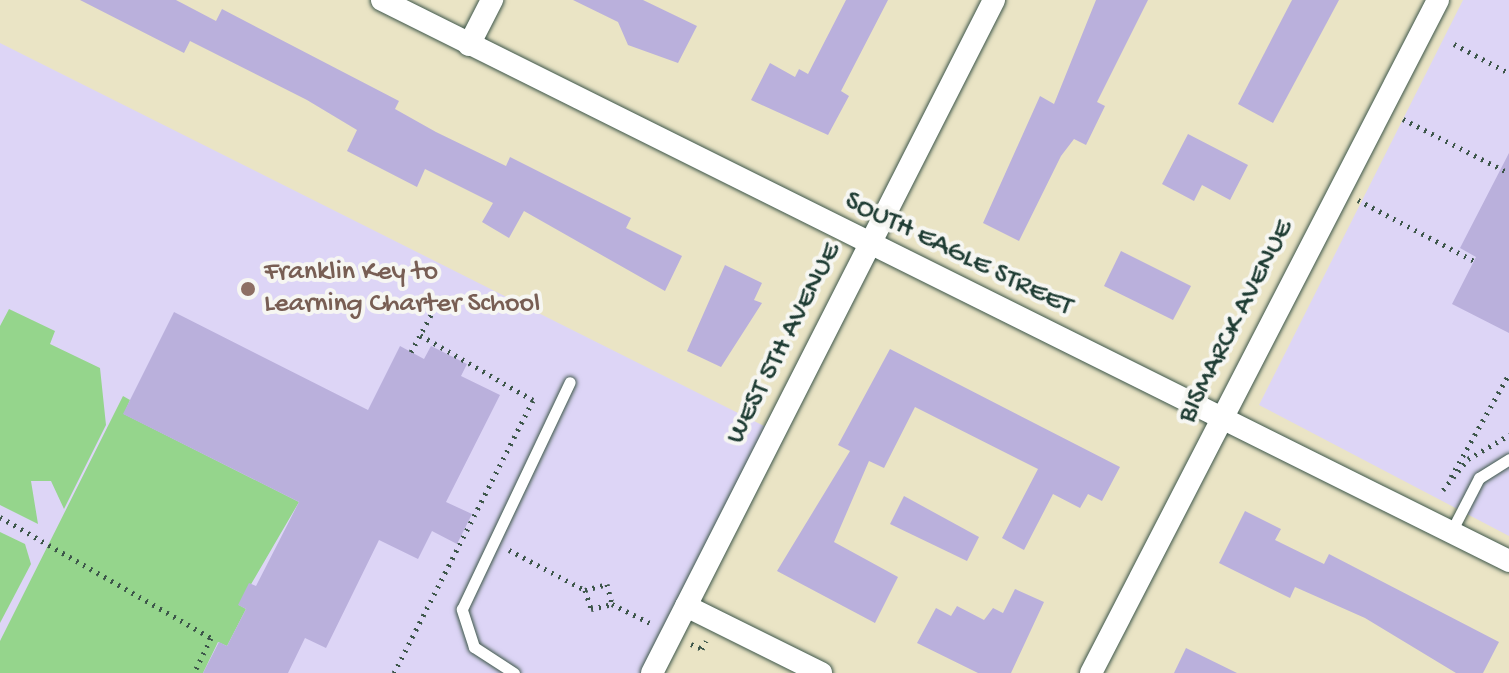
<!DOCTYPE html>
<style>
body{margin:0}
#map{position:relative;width:1509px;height:673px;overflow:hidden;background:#eae4c5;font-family:"Gochi Hand",sans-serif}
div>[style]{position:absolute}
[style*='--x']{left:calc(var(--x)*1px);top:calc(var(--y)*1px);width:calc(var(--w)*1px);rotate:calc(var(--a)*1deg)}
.built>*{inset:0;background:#ddd5f6}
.green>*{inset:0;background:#95d58c}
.building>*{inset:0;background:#bab0dc}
.path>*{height:5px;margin-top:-2.5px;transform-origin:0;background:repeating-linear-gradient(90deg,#3d564a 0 2px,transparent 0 8px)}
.roads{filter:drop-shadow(0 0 2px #3d564a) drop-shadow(0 0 2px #3d564a)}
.service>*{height:11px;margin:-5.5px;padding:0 5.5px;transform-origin:5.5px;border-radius:5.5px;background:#fff}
.minor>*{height:22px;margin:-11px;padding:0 11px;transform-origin:11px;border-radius:11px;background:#fff}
.dots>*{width:22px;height:22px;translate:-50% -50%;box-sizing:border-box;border:4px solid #f6f6f2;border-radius:50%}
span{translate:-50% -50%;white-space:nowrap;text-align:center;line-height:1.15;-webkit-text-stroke:8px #f6f6f2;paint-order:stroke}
.street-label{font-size:28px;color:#1f3d34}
.education-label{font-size:28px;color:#785e54}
.left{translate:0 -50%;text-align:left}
</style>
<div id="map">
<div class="built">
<div style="clip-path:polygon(1463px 0,1509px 0,1509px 536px,1259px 405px)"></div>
<div style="clip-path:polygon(0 43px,774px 431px,652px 673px,0 673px)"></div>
</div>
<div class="green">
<div style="clip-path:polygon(9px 309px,55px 331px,50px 344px,100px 368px,106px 425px,64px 509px,51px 481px,31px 481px,38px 524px,0 505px,0 326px)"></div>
<div style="clip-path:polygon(123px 396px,130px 400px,124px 414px,299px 502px,239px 605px,246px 609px,227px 646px,218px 642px,203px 673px,0 673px,0 641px)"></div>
<div style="clip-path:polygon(0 532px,25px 544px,31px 564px,0 623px)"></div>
</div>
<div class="building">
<div style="clip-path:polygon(80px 0,176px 0,216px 21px,222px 9px,399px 101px,395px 109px,436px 132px,506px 166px,510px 157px,631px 218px,626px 228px,682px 256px,665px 291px,524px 211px,509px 238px,482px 222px,493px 203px,425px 169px,417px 187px,347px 151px,357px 130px,307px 100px,190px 41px,184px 53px)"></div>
<div style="clip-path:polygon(573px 0,643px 0,697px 26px,678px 63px,628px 45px,618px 22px)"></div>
<div style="clip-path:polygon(846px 0,888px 0,841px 91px,849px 96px,828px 135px,751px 100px,770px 63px,795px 77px,799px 69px,808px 74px)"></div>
<div style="clip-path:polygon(1096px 0,1148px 0,1097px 102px,1105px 106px,1086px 145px,1074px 139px,1061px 156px,1019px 241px,983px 223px,1040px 96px,1054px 104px)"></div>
<div style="clip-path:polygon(1292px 0,1339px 0,1273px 123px,1238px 104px)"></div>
<div style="clip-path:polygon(1188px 134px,1248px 165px,1230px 200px,1202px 185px,1194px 201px,1162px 184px)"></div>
<div style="clip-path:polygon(1509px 153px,1509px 333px,1452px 304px,1476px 257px,1460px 248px)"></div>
<div style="clip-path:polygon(1121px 251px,1191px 286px,1173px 320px,1104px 286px)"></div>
<div style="clip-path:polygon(725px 265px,762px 283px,754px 300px,762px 303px,721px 367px,687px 351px)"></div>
<div style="clip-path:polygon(174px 312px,368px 410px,400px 346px,424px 359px,431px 346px,467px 364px,461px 376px,500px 395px,446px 502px,472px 514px,457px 544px,432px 531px,418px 559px,379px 540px,326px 648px,305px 638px,288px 673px,203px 673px,219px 642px,227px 646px,246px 609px,238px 605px,249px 583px,256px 586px,299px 502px,123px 414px)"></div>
<div style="clip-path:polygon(890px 349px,1120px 467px,1102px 501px,1088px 494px,1080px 508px,1053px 494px,1024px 550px,1002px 538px,1038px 469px,915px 407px,884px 468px,869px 461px,834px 542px,898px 577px,875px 623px,777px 571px,850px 451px,838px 445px)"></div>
<div style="clip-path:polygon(904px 496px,979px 537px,967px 561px,890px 524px)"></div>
<div style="clip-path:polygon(1245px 511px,1281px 529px,1275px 540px,1324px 564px,1329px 554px,1499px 642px,1483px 673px,1456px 673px,1365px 618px,1295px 587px,1290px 598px,1219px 563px)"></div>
<div style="clip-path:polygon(1015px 589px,1044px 602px,1011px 673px,978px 673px,917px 643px,936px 608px,951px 616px,957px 606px,984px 620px,993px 608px,1003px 613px)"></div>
<div style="clip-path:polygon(1186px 648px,1237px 673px,1174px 673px)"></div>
</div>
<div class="path">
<div style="--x:1454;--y:44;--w:62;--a:27.8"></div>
<div style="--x:1403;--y:119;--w:119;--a:27"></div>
<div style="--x:1358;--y:200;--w:131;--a:27.7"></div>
<div style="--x:411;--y:352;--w:44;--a:-61.7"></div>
<div style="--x:1451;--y:477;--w:118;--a:-60.6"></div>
<div style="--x:1443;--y:490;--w:40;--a:-51"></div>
<div style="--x:1468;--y:459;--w:48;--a:-30.3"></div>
<div style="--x:0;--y:517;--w:243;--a:29.8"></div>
<div style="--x:211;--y:638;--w:39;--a:116"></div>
<div style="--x:509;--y:550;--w:86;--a:27.8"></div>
<div style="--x:585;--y:590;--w:20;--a:72"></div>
<div style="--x:591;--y:609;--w:22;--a:-13"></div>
<div style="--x:612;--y:604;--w:42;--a:26.6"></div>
<div style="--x:585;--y:590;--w:23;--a:-15"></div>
<div style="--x:607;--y:584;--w:21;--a:76"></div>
<div style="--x:691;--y:644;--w:12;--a:24"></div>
<div style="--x:702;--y:649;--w:9;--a:-63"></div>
<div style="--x:394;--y:673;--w:306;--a:-63"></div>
<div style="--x:533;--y:400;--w:130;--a:-150.1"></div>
</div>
<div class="roads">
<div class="service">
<div style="--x:1451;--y:532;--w:61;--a:-62.6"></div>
<div style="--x:1479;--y:478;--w:36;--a:-32"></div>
<div style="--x:514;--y:673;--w:48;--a:-147"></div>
<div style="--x:474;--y:647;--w:40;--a:-108"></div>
<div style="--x:462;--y:609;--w:251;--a:-64.6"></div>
</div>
<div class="minor">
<div style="--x:382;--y:0;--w:1259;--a:26.46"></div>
<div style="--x:469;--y:45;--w:51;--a:-62.9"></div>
<div style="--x:686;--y:606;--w:151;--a:26.4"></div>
<div style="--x:652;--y:673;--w:755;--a:-63.06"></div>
<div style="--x:1091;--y:673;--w:757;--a:-62.72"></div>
</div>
</div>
<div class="dots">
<div style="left:248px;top:289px;background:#8d6e63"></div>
</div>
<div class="street-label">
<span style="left:958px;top:255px;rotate:26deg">SOUTH EAGLE STREET</span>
<span style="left:1237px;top:322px;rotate:-63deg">BISMARCK AVENUE</span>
<span style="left:785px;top:344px;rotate:-63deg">WEST 5TH AVENUE</span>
</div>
<div class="education-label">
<span class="left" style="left:264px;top:289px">Franklin Key to<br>Learning Charter School</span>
</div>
</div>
